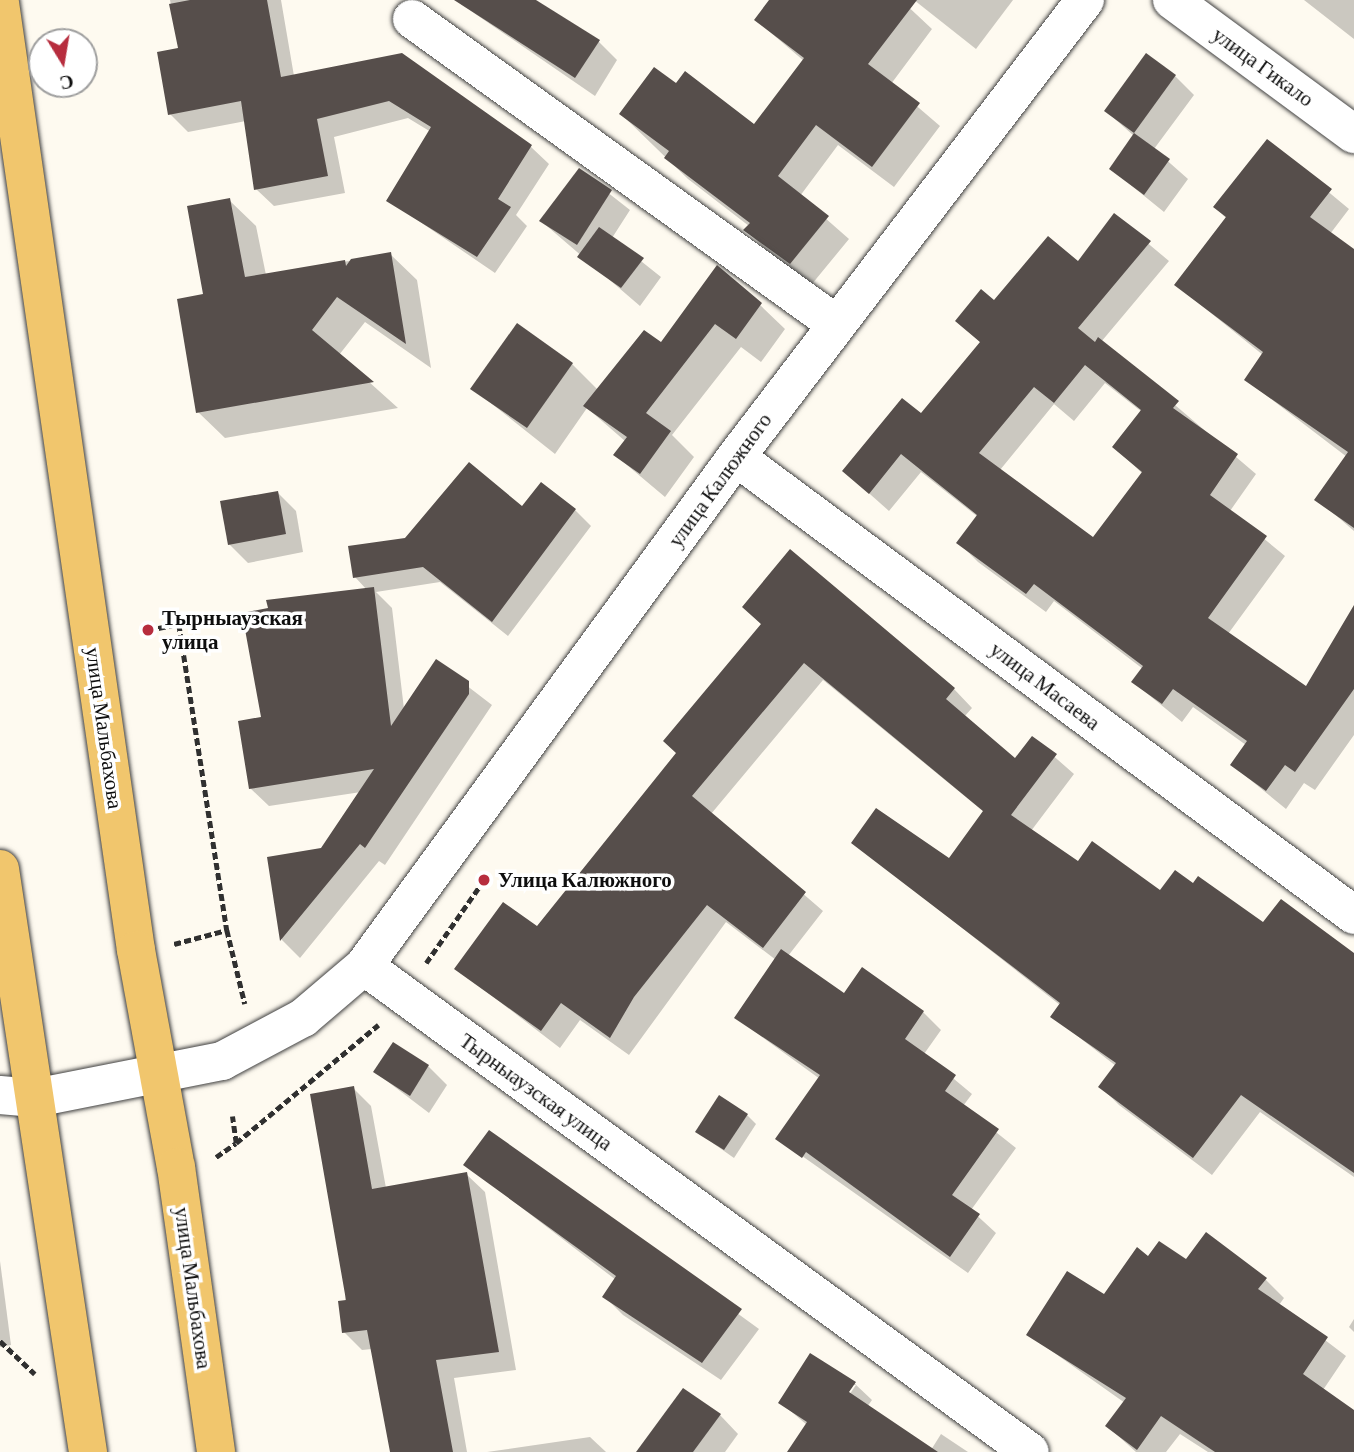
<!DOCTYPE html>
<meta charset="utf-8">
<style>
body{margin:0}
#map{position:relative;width:1354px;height:1452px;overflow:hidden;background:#fefaf0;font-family:"Crimson Pro",serif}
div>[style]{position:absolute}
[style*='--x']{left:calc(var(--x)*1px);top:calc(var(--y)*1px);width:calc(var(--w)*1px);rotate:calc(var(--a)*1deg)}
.shadow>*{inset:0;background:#0003}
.building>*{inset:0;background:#564e4b}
.path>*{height:4.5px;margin-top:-2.25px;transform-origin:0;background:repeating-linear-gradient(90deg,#303030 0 7px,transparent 0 10.5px)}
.roads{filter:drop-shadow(0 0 2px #414141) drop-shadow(0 0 2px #414141)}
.minor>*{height:38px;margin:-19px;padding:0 19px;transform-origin:19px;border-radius:19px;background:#fff}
.major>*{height:38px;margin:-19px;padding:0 19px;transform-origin:19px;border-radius:19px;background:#f1c66d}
.dots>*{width:19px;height:19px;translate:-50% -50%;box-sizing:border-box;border:4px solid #fff;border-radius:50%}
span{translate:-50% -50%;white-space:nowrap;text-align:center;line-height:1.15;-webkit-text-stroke:7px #fff;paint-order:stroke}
.street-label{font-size:21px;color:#0e0e0e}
.poi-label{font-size:21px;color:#0e0e0e;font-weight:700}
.left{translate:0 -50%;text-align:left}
.north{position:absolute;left:28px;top:28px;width:70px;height:70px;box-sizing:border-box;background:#fff;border:2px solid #9f9f9f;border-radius:50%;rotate:169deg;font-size:19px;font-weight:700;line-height:28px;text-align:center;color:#0e0e0e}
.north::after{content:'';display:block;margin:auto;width:24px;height:32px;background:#b72d3e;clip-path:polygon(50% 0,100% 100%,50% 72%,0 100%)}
</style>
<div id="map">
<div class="shadow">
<div style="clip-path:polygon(170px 0,281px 0,294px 76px,402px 55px,531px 147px,549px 164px,516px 215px,527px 226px,495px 273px,388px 200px,431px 132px,408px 118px,334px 137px,345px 193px,274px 206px,256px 189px,246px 121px,188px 132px,170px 114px,180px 50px)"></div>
<div style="clip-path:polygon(455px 0,527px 0,599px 42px,617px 60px,595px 96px)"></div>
<div style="clip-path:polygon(771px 0,901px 0,932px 29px,891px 84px,940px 126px,894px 187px,838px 145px,800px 196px,849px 239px,812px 284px,767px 251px,746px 230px,749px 226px,688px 179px,621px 114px,676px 85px,755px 126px,804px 61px,756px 20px)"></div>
<div style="clip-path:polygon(914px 0,1013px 0,976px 49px)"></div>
<div style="clip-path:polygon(1304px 0,1354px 0,1354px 39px)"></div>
<div style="clip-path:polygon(1175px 76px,1194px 95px,1154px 149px,1188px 179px,1164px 212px,1111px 169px,1134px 136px,1106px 111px)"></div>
<div style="clip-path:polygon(1267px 141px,1349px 209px,1330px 234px,1354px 251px,1354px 531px,1317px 499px,1347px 457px,1246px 380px,1263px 355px,1176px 285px,1227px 219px,1215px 207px)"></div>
<div style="clip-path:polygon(579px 170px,630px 210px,612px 238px,661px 277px,640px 306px,541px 221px)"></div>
<div style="clip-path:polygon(229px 200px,256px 226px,266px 275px,390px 254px,417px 280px,431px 368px,365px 322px,339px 355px,398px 408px,225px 438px,198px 412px,205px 296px)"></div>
<div style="clip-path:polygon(evenodd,1114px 215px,1169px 261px,1101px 342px,1256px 474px,1230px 511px,1285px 556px,1228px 634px,1306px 688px,1354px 628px,1354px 735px,1315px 790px,1304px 783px,1286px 809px,1232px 765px,1246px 745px,1193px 707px,1182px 722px,1133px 682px,1143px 669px,1054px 601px,1046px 612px,978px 562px,959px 543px,978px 517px,921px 472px,889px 511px,844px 471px,921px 415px,981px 343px,957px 321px,1078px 263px,1114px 215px,1105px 383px,1142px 412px,1114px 447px,1143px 474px,1094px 539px,1000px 470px,1054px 404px,1074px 421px,1105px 383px)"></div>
<div style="clip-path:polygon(760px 305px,785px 329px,761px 362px,741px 347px,672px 435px,694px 457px,665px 497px,615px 455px,625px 441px,587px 408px,555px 454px,473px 389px,572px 364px,598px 390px,661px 345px)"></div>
<div style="clip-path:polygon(277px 492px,296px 511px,303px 552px,248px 563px,229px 544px)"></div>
<div style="clip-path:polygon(522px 509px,575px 510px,591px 526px,508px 636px,440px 582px,376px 592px,392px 608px,404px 709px,436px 662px,492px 705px,385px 865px,379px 861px,300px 958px,282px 940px,269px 859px,322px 850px,361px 792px,269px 806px,250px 788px,263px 718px,367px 590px,355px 577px,406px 539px)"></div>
<div style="clip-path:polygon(790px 551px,954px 689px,972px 708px,964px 717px,1015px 761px,1033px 738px,1074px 774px,1031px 831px,1079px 863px,1161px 892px,1193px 885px,1263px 925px,1354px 957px,1354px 1177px,1260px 1112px,1212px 1175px,1119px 1105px,1101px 1087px,1116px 1066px,1053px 1017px,1060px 1005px,854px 843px,949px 860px,984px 812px,823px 680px,711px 814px,823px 911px,788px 956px,845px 995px,862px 970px,923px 1012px,941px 1030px,924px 1054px,972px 1094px,963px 1106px,1016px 1148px,971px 1210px,996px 1233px,968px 1273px,778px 1139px,820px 1079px,736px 1018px,776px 960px,726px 922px,629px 1055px,580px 1020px,560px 1048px,457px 969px,538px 928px,678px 754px,762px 625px,744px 607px)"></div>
<div style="clip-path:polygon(428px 1066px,447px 1085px,429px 1113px,375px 1072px)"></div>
<div style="clip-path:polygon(353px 1088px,371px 1106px,386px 1188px,466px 1174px,485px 1192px,516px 1370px,454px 1378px,467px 1452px,392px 1452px,372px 1349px,362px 1350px,344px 1332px)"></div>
<div style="clip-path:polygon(747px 1115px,756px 1124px,734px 1158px,697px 1132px)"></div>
<div style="clip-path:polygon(489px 1133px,759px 1329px,721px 1380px,623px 1315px,605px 1297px,616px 1280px,466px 1165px)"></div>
<div style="clip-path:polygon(1207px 1234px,1266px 1280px,1284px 1298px,1279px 1305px,1346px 1356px,1323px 1390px,1354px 1412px,1354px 1452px,1208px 1452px,1180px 1434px,1166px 1452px,1136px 1452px,1107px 1426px,1125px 1403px,1029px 1335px,1104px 1297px,1149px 1258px,1186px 1261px)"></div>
<div style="clip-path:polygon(0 1261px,11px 1345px,0 1347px)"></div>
<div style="clip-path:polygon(1354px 1319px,1354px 1332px,1349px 1327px)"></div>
<div style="clip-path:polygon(evenodd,854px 1383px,872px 1400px,867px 1407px,931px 1450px,941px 1434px,968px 1452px,789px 1452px,807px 1425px,780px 1402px,854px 1383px,851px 1385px,856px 1385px,845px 1401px,851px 1385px)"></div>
<div style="clip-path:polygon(720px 1415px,738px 1434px,725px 1452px,638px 1452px)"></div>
<div style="clip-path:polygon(590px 1437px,606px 1452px,487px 1452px)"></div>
</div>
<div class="building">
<div style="clip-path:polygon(190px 0,267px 0,281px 77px,402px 53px,532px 145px,498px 199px,511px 207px,477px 257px,386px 201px,431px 127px,389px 101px,317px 119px,328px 176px,254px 190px,241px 101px,168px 115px,157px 52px,178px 48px,169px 4px)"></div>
<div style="clip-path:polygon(454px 0,536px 0,600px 40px,575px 78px)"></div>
<div style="clip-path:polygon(769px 0,917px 0,868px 64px,920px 103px,872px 167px,816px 125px,778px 176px,829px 216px,790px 264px,743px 230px,750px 223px,664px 158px,669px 151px,619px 114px,654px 67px,676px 83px,685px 71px,754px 124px,804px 58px,754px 20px)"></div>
<div style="clip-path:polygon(1146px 53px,1176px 75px,1134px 133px,1104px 111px)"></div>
<div style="clip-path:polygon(1134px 133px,1170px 159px,1144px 195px,1109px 169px)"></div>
<div style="clip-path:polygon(1267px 139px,1332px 189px,1310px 217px,1354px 249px,1354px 528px,1314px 500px,1348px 452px,1244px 380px,1263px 352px,1174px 285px,1226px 217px,1213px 207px)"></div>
<div style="clip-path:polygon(579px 168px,612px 190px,577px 245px,539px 221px)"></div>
<div style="clip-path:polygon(230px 198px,245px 277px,345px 260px,346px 266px,351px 259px,391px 252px,406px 344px,337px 297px,312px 330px,374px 382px,196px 413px,177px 299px,203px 294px,187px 206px)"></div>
<div style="clip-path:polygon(evenodd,1114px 213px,1151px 241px,1078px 328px,1095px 342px,1098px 337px,1179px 401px,1173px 408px,1238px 454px,1210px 495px,1267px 536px,1208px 618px,1306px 686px,1354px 605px,1354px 689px,1295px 772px,1285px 765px,1266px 791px,1230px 765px,1247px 741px,1173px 689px,1162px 704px,1131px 682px,1143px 666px,1034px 584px,1026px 594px,956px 543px,977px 515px,901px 454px,869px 494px,842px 471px,902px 398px,921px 413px,980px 342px,955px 321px,981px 289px,994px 300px,1048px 236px,1078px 261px,1114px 213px,1085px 365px,1141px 410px,1112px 447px,1142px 472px,1093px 537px,979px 453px,1034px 387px,1054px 403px,1085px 365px)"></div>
<div style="clip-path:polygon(599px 227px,644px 258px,621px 288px,577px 257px)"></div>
<div style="clip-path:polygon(717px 265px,762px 303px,736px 339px,715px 324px,646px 413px,671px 431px,640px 474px,613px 455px,627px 437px,583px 406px,644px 330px,661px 342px)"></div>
<div style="clip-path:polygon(517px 323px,573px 363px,527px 428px,470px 389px)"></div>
<div style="clip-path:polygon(469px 462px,522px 506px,541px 482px,576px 509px,492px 622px,423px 567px,353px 578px,348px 546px,405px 538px)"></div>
<div style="clip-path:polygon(278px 491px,286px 534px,228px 545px,220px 501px)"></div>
<div style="clip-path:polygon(790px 549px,955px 688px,946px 699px,1015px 758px,1032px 736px,1057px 754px,1011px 815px,1078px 861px,1092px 841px,1160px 890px,1175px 870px,1193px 883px,1198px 876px,1263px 922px,1281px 899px,1354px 953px,1354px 1173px,1241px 1095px,1193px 1158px,1098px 1087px,1116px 1063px,1050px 1017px,1060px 1003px,851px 843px,876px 808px,949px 858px,983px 811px,804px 663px,692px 796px,806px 892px,763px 948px,707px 905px,634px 997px,610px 1038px,561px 1003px,541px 1031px,454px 969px,503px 902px,537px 926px,676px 753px,663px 741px,761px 624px,742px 607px)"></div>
<div style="clip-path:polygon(374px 587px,391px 726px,436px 659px,469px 681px,469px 694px,365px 848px,360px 844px,280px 941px,267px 857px,321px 848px,374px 769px,249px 789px,238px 721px,261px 717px,242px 613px,268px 608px,266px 600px)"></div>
<div style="clip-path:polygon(781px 949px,844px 993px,862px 967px,924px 1011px,905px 1039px,956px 1075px,945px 1091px,999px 1129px,952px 1195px,980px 1214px,950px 1257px,806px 1152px,802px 1158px,775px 1139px,820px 1075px,734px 1018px)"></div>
<div style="clip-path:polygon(393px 1042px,429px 1065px,410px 1096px,373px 1072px)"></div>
<div style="clip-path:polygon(354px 1086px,372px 1189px,467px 1172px,499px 1352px,436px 1360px,453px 1452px,390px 1452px,367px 1330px,342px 1333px,338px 1301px,346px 1300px,310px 1094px)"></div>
<div style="clip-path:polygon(719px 1095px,748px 1114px,724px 1150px,695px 1132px)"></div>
<div style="clip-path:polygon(489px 1130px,742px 1309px,702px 1363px,602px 1297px,616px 1276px,463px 1165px)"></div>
<div style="clip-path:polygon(1206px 1232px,1267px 1278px,1258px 1289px,1328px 1337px,1303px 1374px,1354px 1410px,1354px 1452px,1215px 1452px,1161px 1416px,1137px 1450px,1105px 1426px,1126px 1398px,1026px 1335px,1067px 1271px,1104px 1294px,1137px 1247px,1148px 1256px,1159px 1241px,1186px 1259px)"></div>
<div style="clip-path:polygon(810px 1353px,856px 1382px,849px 1392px,938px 1452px,787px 1452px,807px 1422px,778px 1403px)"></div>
<div style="clip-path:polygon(683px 1388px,721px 1414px,693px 1452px,636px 1452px)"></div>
</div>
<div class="path">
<div style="--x:148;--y:630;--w:32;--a:-11"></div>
<div style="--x:179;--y:624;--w:310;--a:81.1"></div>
<div style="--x:174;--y:944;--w:55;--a:-14.8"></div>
<div style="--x:227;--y:930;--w:76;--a:76.3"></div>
<div style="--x:426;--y:963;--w:101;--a:-55.1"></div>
<div style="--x:236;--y:1143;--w:185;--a:-39.7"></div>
<div style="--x:216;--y:1157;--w:24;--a:-35"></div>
<div style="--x:236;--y:1143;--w:27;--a:-98"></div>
<div style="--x:0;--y:1341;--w:48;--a:43.3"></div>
</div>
<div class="roads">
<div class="minor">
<div style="--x:1172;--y:0;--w:226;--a:36.4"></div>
<div style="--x:412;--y:19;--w:522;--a:35.73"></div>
<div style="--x:736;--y:457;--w:769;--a:36.54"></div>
<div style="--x:364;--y:966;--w:824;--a:36.12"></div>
<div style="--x:0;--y:1095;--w:35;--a:5"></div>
<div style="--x:35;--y:1098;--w:191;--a:-11.2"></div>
<div style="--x:222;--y:1061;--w:92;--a:-28"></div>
<div style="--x:303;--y:1018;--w:80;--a:-40.4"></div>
<div style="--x:364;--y:966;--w:630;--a:-53.84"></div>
<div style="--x:736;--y:457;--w:575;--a:-52.63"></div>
</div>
<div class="major">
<div style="--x:0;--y:3;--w:957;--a:81.83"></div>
<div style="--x:136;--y:950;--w:221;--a:79.6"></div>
<div style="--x:176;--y:1167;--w:288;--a:82"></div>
<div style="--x:0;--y:869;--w:590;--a:81.42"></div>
</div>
</div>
<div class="dots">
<div style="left:148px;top:630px;background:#b72d3e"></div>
<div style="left:484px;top:880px;background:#b72d3e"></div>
</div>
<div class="street-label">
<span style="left:1263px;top:67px;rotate:36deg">улица Гикало</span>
<span style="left:720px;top:480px;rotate:-54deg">улица Калюжного</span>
<span style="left:1045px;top:686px;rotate:37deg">улица Масаева</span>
<span style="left:104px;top:728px;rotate:82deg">улица Мальбахова</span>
<span style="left:536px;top:1092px;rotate:36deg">Тырныаузская улица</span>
<span style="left:193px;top:1288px;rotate:82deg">улица Мальбахова</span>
</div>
<div class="poi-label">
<span class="left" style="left:162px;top:630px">Тырныаузская<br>улица</span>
<span class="left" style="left:498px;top:880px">Улица Калюжного</span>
</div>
<div class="north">С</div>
</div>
